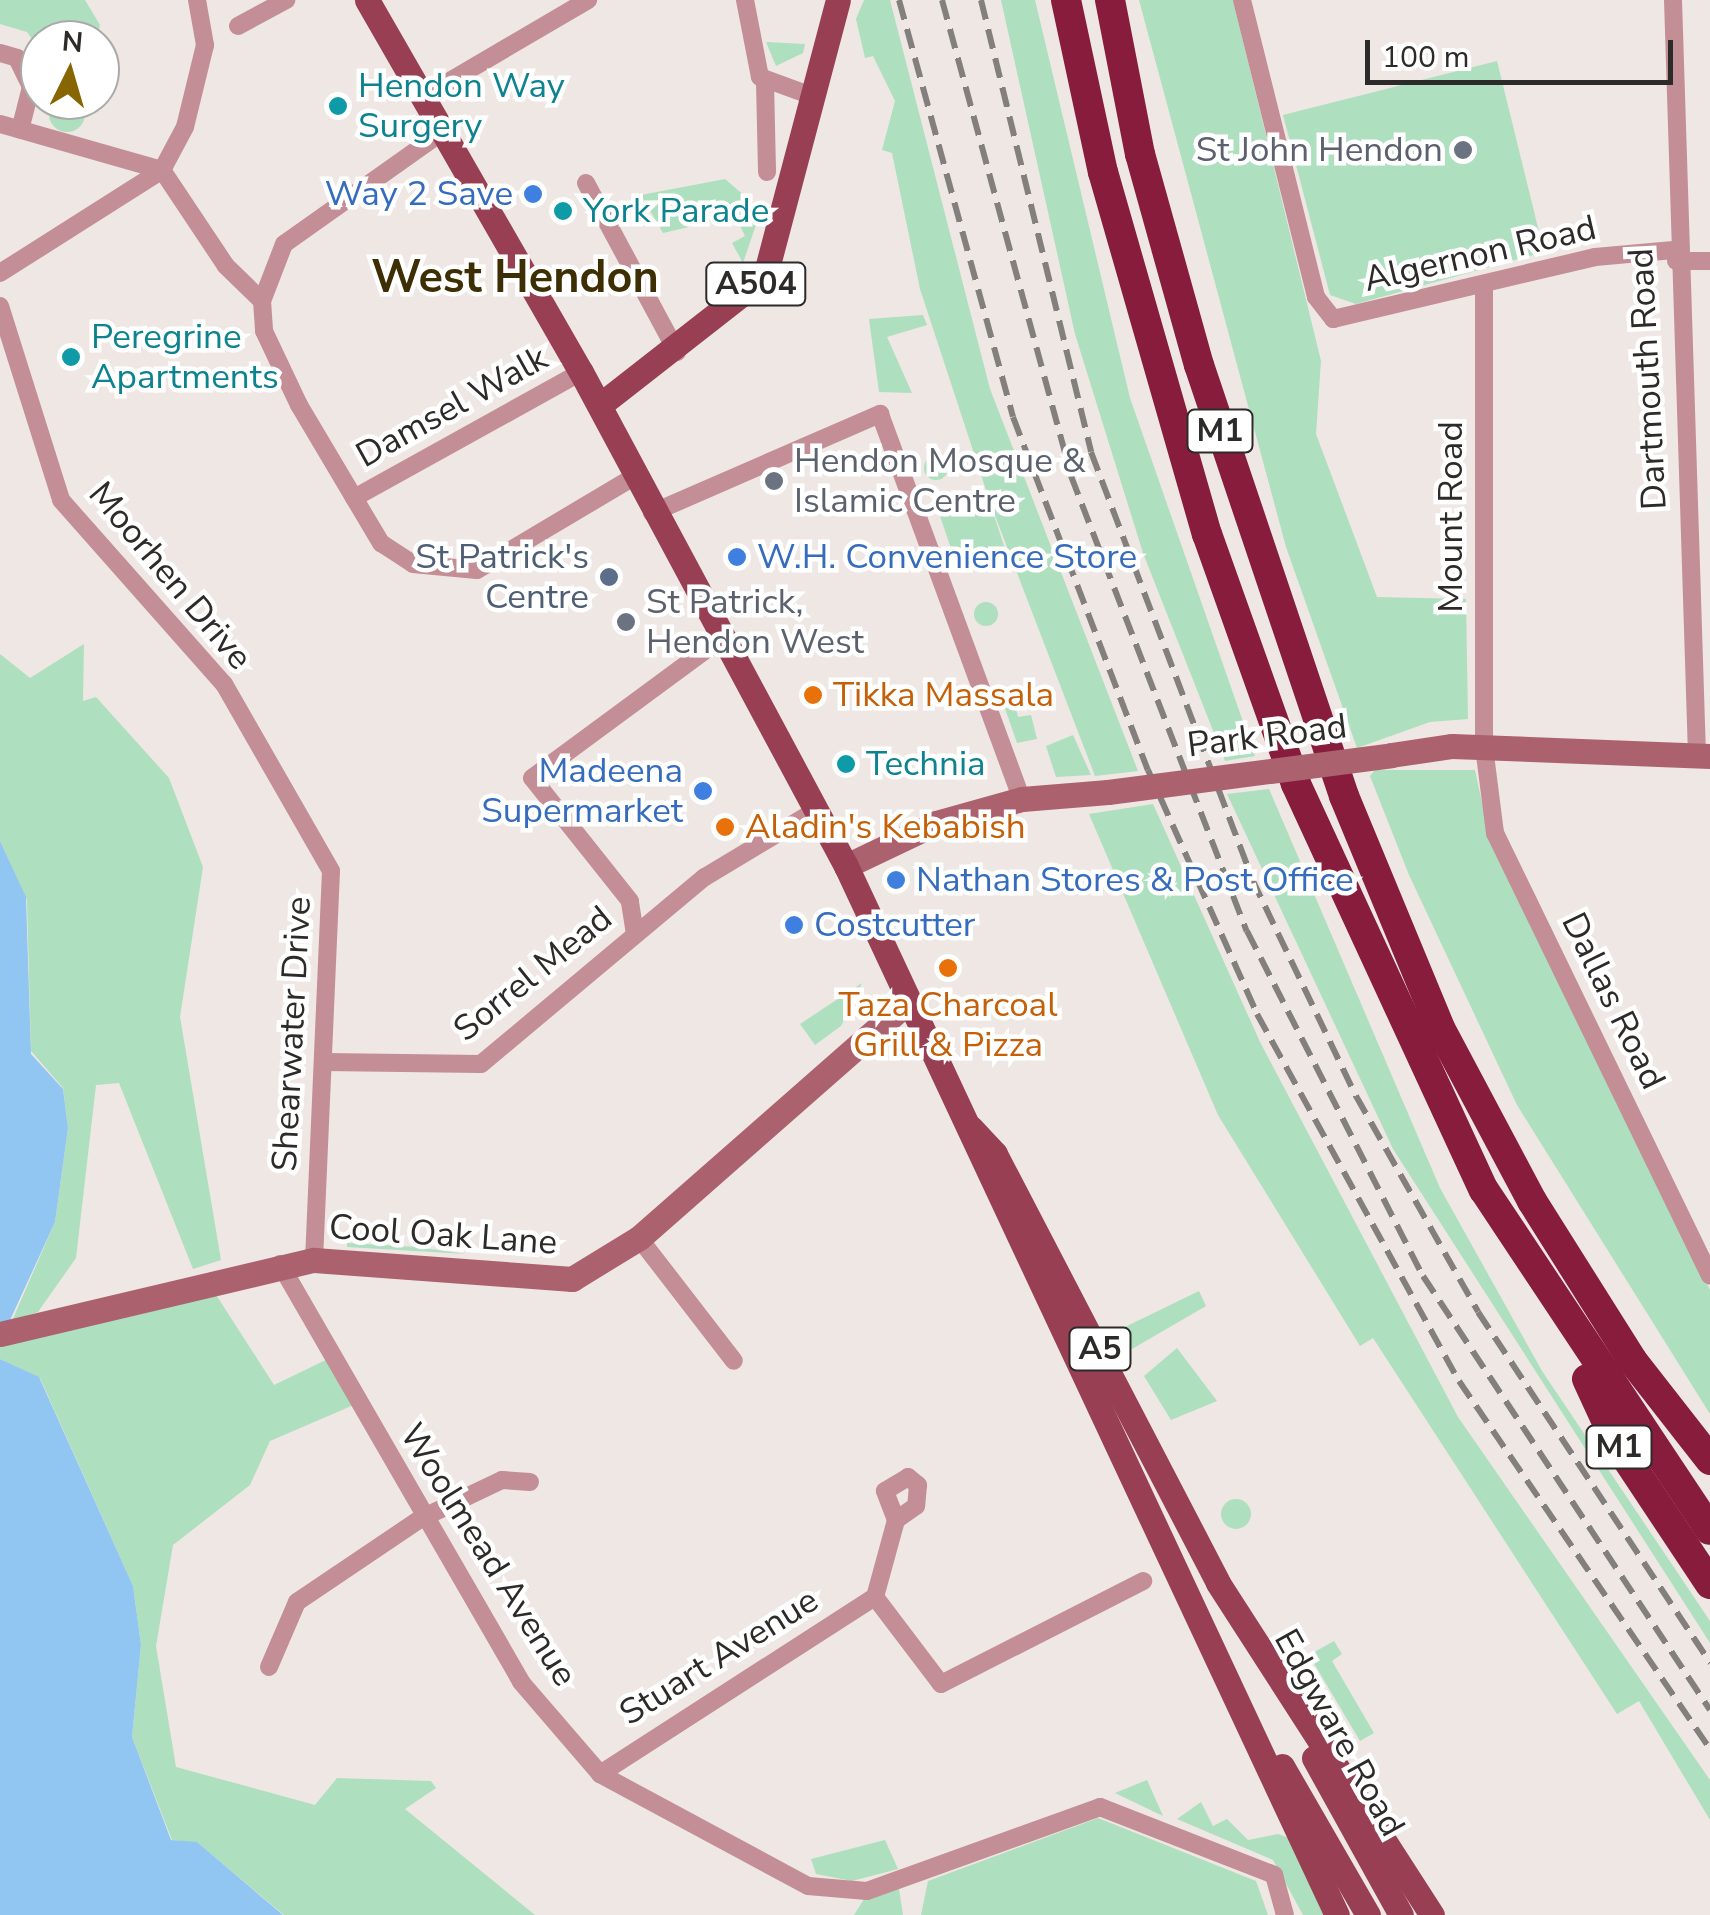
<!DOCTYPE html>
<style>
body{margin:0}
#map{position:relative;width:1710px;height:1915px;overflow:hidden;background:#eee7e3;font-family:"Nunito Sans",sans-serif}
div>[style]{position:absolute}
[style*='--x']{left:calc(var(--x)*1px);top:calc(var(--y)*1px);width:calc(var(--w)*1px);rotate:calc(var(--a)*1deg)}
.green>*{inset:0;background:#aedfbf}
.round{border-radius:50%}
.water>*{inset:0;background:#90c6f1}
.street>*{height:18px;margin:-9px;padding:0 9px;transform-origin:9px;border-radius:9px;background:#c38e96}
.secondary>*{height:25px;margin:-12.5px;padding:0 12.5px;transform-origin:12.5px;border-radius:12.5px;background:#ac616f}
.primary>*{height:25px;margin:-12.5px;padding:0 12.5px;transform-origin:12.5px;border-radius:12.5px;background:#993f53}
.highway>*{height:30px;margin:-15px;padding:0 15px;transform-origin:15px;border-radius:15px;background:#871c3c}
.rail>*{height:6px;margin-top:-3px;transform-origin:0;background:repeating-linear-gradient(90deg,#837f7c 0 20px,transparent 0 30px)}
.secondary-bridge>*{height:25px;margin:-12.5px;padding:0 12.5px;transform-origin:12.5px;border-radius:12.5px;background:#ac616f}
.dots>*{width:28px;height:28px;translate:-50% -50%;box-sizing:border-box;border:5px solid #fff;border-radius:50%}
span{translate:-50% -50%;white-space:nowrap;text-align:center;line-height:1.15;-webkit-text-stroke:9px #fff;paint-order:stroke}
.shield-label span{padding:2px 8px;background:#fff;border:2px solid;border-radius:8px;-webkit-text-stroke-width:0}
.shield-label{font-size:32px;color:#2d2b29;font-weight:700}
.culture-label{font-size:35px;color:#0d838f}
.left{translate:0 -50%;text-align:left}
.worship-label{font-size:35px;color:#5b616d}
.right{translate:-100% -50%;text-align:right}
.shop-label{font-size:35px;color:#366cbe}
.street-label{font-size:35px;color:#2d2b29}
.service-label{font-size:35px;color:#4e5e75}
.food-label{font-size:35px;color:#c56008}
.district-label{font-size:45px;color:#3e2e04;font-weight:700}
.north{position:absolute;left:20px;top:20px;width:100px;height:100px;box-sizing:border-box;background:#fff;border:2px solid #abaaa9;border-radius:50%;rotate:5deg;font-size:28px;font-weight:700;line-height:40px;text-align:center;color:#2d2b29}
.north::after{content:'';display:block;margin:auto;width:35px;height:45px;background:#876501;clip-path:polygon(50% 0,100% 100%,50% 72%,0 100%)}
.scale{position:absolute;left:1365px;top:40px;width:308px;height:45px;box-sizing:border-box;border:5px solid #2d2b29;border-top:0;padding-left:12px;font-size:30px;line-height:35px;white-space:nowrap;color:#2d2b29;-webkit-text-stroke:8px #fff;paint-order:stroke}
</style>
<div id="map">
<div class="green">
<div style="clip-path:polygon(0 0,85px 0,100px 25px,97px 40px,40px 40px,40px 50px,27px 32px,0 24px)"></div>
<div style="clip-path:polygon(864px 0,890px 0,990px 389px,1138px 771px,1095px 776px,989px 500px,1007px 555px,959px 572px,940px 516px,989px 499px,920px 289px,892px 153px,882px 150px,895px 101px,873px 56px,865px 58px,856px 19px)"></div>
<div style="clip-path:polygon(1001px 0,1035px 0,1130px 398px,1255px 756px,1225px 761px,1143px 553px,1075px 334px)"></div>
<div style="clip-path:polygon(1139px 0,1233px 0,1321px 361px,1316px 434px,1377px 597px,1466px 599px,1468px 719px,1430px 722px,1357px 748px,1286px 547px)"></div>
<div style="clip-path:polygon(766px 42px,805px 44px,803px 53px,776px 66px)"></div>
<div style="clip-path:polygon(1497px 61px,1544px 252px,1356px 304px,1330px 295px,1283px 115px)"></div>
<div class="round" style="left:49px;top:96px;width:36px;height:36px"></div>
<div style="clip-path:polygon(725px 179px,761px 210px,743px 263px,732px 243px,745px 236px,735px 216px,663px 233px,641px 195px)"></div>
<div style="clip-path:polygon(923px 315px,927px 325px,887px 337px,912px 393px,879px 392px,869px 319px)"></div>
<div class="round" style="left:924px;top:456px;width:24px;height:24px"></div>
<div class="round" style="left:974px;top:602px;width:24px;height:24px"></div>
<div style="clip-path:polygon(84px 644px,83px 701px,96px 697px,169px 778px,203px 867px,180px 1017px,221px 1260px,193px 1269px,119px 1083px,96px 1085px,76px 1258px,38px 1312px,12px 1321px,55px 1222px,68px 1128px,63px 1088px,31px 1051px,27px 900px,0 841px,0 654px,30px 678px)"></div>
<div style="clip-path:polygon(1011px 690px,1018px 717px,1031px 715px,1037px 739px,1017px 743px,1001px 697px)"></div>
<div style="clip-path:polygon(1073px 735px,1091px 775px,1056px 777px,1046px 746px)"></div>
<div style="clip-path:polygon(1375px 770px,1475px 770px,1489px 836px,1710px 1290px,1710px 1414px,1517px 1105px,1409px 875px,1370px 776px)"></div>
<div style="clip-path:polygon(1269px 789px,1440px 1188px,1542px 1371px,1710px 1621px,1710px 1643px,1393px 1149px,1227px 794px)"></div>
<div style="clip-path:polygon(1153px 804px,1260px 1042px,1458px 1417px,1710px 1780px,1710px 1820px,1639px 1701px,1617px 1714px,1373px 1338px,1360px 1346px,1218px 1115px,1089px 814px)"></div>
<div style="clip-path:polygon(862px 983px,841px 1026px,815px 1045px,800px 1024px)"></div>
<div style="clip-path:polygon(347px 1243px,417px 1247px,466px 1254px,347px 1247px)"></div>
<div style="clip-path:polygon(213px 1290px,274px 1385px,332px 1357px,356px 1404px,270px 1441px,250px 1485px,173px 1545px,156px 1646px,176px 1767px,315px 1805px,337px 1778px,431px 1781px,436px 1788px,405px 1809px,535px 1915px,284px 1915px,198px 1843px,172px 1840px,132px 1737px,141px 1645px,133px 1586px,40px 1378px,0 1359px,0 1343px)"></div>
<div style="clip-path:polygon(1199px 1291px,1206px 1306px,1132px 1349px,1121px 1329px)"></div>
<div style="clip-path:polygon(1177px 1348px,1217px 1401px,1171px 1420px,1144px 1376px)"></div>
<div class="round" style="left:1221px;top:1499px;width:30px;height:30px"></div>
<div style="clip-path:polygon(1334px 1641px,1342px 1654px,1332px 1661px,1374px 1733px,1360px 1741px,1309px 1655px)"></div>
<div style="clip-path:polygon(1147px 1780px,1163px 1816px,1115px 1793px)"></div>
<div style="clip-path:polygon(1201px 1802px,1213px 1826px,1227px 1819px,1248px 1840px,1278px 1834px,1303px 1843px,1337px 1915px,1303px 1915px,1273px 1860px,1177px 1819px)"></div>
<div style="clip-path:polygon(1098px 1818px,1256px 1881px,1268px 1915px,921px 1915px,928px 1881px)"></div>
<div style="clip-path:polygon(885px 1840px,898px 1869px,852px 1881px,816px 1874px,811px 1859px)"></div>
<div style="clip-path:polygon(899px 1889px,903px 1915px,854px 1915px,866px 1896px)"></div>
</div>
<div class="water">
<div style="clip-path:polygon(0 841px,26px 897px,31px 1054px,63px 1089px,68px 1128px,55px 1222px,0 1342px)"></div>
<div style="clip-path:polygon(0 1359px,39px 1377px,133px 1586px,141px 1645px,132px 1737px,171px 1840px,197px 1842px,283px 1915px,0 1915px)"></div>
</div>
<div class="street">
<div style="--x:197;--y:0;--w:46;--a:79.9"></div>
<div style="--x:205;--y:45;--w:84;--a:103.7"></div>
<div style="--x:185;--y:127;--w:49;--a:118.1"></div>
<div style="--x:162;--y:170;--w:115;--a:56.3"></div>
<div style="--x:226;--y:266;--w:50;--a:44.2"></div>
<div style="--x:745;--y:0;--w:78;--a:79"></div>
<div style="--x:760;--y:77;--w:55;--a:20.1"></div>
<div style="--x:1242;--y:0;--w:306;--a:76"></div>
<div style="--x:1316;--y:297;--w:28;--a:52"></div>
<div style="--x:1333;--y:319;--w:269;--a:-13.3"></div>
<div style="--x:1595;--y:257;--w:79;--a:-5.1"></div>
<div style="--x:1673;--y:0;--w:755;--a:88.18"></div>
<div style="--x:238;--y:26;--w:55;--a:-28.4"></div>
<div style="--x:0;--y:53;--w:18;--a:16"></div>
<div style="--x:17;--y:58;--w:32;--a:64"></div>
<div style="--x:31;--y:87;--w:44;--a:104.3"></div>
<div style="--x:765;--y:82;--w:90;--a:88.7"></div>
<div style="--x:426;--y:95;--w:188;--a:-30.4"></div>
<div style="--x:0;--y:124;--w:168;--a:15.9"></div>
<div style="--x:445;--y:130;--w:197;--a:144.7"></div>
<div style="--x:284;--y:244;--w:61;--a:111.1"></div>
<div style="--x:262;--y:301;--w:30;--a:86"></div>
<div style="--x:264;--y:331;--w:82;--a:64.7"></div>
<div style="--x:299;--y:405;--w:161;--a:59.3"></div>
<div style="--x:381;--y:543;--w:38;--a:33"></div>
<div style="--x:413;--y:564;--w:64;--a:5.4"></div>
<div style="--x:477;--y:570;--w:184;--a:-30.7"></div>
<div style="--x:586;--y:183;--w:192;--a:61.7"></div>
<div style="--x:1676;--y:261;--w:34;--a:0"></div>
<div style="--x:0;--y:273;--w:192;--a:-32.4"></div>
<div style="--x:1484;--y:288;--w:459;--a:90"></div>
<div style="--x:1484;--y:747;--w:87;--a:82.7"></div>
<div style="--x:1495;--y:833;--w:492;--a:64.1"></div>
<div style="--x:0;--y:306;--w:203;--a:72.5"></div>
<div style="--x:61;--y:500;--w:246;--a:48.5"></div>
<div style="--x:224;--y:684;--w:215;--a:60.2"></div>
<div style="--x:331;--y:871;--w:389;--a:92.5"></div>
<div style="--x:354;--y:498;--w:260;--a:-29"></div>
<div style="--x:652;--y:513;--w:249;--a:-23.5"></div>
<div style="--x:880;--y:414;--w:410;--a:69.8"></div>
<div style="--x:635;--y:934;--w:33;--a:-99"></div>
<div style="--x:630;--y:901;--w:157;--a:-128.5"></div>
<div style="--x:532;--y:778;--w:236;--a:-36.4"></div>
<div style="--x:324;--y:1062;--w:157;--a:0.7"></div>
<div style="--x:481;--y:1064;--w:292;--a:-39.9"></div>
<div style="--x:705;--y:877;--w:128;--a:-31"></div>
<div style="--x:639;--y:1238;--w:155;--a:52.3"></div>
<div style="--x:280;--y:1264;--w:482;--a:60"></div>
<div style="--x:521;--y:1682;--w:121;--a:49.3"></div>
<div style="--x:600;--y:1774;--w:236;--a:28.3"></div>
<div style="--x:808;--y:1886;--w:59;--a:4.8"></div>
<div style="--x:867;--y:1891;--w:248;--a:-19.8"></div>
<div style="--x:1100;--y:1807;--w:187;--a:21.3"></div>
<div style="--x:1274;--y:1875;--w:41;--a:74.6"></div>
<div style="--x:875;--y:1597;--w:80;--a:-74.7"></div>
<div style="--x:896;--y:1520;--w:31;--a:-111"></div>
<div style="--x:885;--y:1491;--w:27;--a:-31"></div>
<div style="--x:908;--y:1477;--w:13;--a:39"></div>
<div style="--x:918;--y:1485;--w:21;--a:95"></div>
<div style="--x:916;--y:1506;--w:24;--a:145"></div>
<div style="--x:269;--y:1667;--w:71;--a:-66.7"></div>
<div style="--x:297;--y:1602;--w:148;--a:-34"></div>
<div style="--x:420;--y:1519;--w:91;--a:-25.4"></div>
<div style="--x:502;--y:1480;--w:28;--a:4"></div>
<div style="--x:600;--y:1774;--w:327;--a:-32.8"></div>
<div style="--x:875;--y:1597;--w:109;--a:52.8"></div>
<div style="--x:941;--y:1684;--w:227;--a:-27"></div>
</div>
<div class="secondary">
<div style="--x:1391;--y:755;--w:62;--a:-8.4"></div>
<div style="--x:1452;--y:746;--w:258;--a:2.2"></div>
<div style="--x:846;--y:866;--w:100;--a:-25.5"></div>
<div style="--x:936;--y:823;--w:89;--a:-15.6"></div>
<div style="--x:1022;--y:799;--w:86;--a:-4.7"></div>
<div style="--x:0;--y:1334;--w:323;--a:-13.3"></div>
<div style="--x:314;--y:1260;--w:259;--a:4.2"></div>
<div style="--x:572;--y:1279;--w:79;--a:-31.5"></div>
<div style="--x:639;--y:1238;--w:359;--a:-41.3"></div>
</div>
<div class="primary">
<div style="--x:367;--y:0;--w:429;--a:60.1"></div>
<div style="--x:581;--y:372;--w:561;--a:61.79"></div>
<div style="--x:846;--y:866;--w:1158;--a:64.92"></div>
<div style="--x:600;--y:405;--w:209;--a:-38"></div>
<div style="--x:765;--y:276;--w:285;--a:-75.2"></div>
<div style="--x:971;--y:1128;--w:35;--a:47"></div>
<div style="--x:995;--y:1154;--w:483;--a:62.5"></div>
<div style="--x:1218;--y:1583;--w:395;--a:57.2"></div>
<div style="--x:1314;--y:1758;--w:179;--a:61"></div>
<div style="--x:1282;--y:1766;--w:172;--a:60"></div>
</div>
<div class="highway">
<div style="--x:1066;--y:0;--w:176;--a:77.9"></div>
<div style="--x:1103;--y:172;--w:377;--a:74"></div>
<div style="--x:1207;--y:534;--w:265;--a:70.4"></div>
<div style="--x:1296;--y:784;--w:447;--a:65.2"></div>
<div style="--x:1484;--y:1190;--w:408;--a:56.4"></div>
<div style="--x:1110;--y:0;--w:157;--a:79"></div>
<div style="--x:1140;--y:154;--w:219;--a:74.4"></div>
<div style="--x:1199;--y:365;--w:455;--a:71.4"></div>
<div style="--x:1344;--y:796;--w:251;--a:67.5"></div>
<div style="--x:1440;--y:1028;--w:196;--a:62"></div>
<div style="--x:1532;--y:1201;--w:188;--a:57.8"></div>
<div style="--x:1632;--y:1360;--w:127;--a:52"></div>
<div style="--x:1587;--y:1379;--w:72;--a:65.2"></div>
<div style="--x:1617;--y:1444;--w:168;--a:56.4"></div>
</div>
<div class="rail">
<div style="--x:899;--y:0;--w:432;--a:74.7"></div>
<div style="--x:1013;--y:417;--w:378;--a:69.1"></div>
<div style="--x:1148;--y:770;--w:267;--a:65.9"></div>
<div style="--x:1257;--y:1014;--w:419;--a:61.2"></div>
<div style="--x:1459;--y:1381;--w:445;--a:55.7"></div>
<div style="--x:942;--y:0;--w:493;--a:74.8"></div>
<div style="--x:1071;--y:476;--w:488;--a:68.9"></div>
<div style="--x:1247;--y:931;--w:387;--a:63"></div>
<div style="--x:1423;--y:1276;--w:520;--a:56.52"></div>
<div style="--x:981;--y:0;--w:465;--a:76.3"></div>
<div style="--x:1091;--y:452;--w:456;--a:69.3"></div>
<div style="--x:1252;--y:879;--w:241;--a:64.4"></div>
<div style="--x:1356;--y:1096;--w:248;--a:60.5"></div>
<div style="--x:1478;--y:1312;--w:421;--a:56.5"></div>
</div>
<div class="secondary-bridge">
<div style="--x:1108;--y:792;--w:285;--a:-7.4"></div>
</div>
<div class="dots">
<div style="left:338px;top:106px;background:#0f9aa8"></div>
<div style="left:1463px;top:150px;background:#6b7280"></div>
<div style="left:533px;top:194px;background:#3f7fe0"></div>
<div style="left:563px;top:211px;background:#0f9aa8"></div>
<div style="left:71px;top:357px;background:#0f9aa8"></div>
<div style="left:774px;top:481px;background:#6b7280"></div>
<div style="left:737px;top:557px;background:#3f7fe0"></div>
<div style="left:609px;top:577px;background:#5c6f8a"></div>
<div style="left:626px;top:622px;background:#6b7280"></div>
<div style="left:813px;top:695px;background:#e8710a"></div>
<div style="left:846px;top:764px;background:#0f9aa8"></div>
<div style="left:703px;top:791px;background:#3f7fe0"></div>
<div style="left:725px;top:827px;background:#e8710a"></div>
<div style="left:896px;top:880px;background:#3f7fe0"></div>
<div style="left:794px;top:925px;background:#3f7fe0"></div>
<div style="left:948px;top:968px;background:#e8710a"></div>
</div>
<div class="shield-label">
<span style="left:756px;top:284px">A504</span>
<span style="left:1220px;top:431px">M1</span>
<span style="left:1100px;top:1349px">A5</span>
<span style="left:1619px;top:1447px">M1</span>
</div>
<div class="culture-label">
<span class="left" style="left:358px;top:106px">Hendon Way<br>Surgery</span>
<span class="left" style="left:583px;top:211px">York Parade</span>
<span class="left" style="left:91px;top:357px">Peregrine<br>Apartments</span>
<span class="left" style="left:866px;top:764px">Technia</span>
</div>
<div class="worship-label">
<span class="right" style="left:1443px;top:150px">St John Hendon</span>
<span class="left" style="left:794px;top:481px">Hendon Mosque &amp;<br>Islamic Centre</span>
<span class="left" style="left:646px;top:622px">St Patrick,<br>Hendon West</span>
</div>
<div class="shop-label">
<span class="right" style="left:513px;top:194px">Way 2 Save</span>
<span class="left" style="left:757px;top:557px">W.H. Convenience Store</span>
<span class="right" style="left:683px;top:791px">Madeena<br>Supermarket</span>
<span class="left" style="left:916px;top:880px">Nathan Stores &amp; Post Office</span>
<span class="left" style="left:814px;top:925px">Costcutter</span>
</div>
<div class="street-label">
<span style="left:1480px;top:254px;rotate:-13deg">Algernon Road</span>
<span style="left:1648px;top:379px;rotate:-93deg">Dartmouth Road</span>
<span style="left:452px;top:407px;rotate:-29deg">Damsel Walk</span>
<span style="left:1451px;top:517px;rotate:-90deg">Mount Road</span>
<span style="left:170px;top:576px;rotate:50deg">Moorhen Drive</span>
<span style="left:1267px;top:736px;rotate:-7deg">Park Road</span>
<span style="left:533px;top:974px;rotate:-39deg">Sorrel Mead</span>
<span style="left:1613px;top:1001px;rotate:64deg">Dallas Road</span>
<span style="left:292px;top:1034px;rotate:-87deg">Shearwater Drive</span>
<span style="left:443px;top:1235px;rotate:4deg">Cool Oak Lane</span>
<span style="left:488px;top:1555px;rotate:58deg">Woolmead Avenue</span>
<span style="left:719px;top:1657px;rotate:-32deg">Stuart Avenue</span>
<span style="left:1339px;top:1733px;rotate:61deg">Edgware Road</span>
</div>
<div class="service-label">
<span class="right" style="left:589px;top:577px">St Patrick's<br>Centre</span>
</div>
<div class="food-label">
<span class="left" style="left:833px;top:695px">Tikka Massala</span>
<span class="left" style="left:745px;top:827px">Aladin's Kebabish</span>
<span style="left:948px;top:1025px">Taza Charcoal<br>Grill &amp; Pizza</span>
</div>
<div class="district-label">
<span style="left:515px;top:278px">West Hendon</span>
</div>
<div class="north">N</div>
<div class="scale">100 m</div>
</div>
